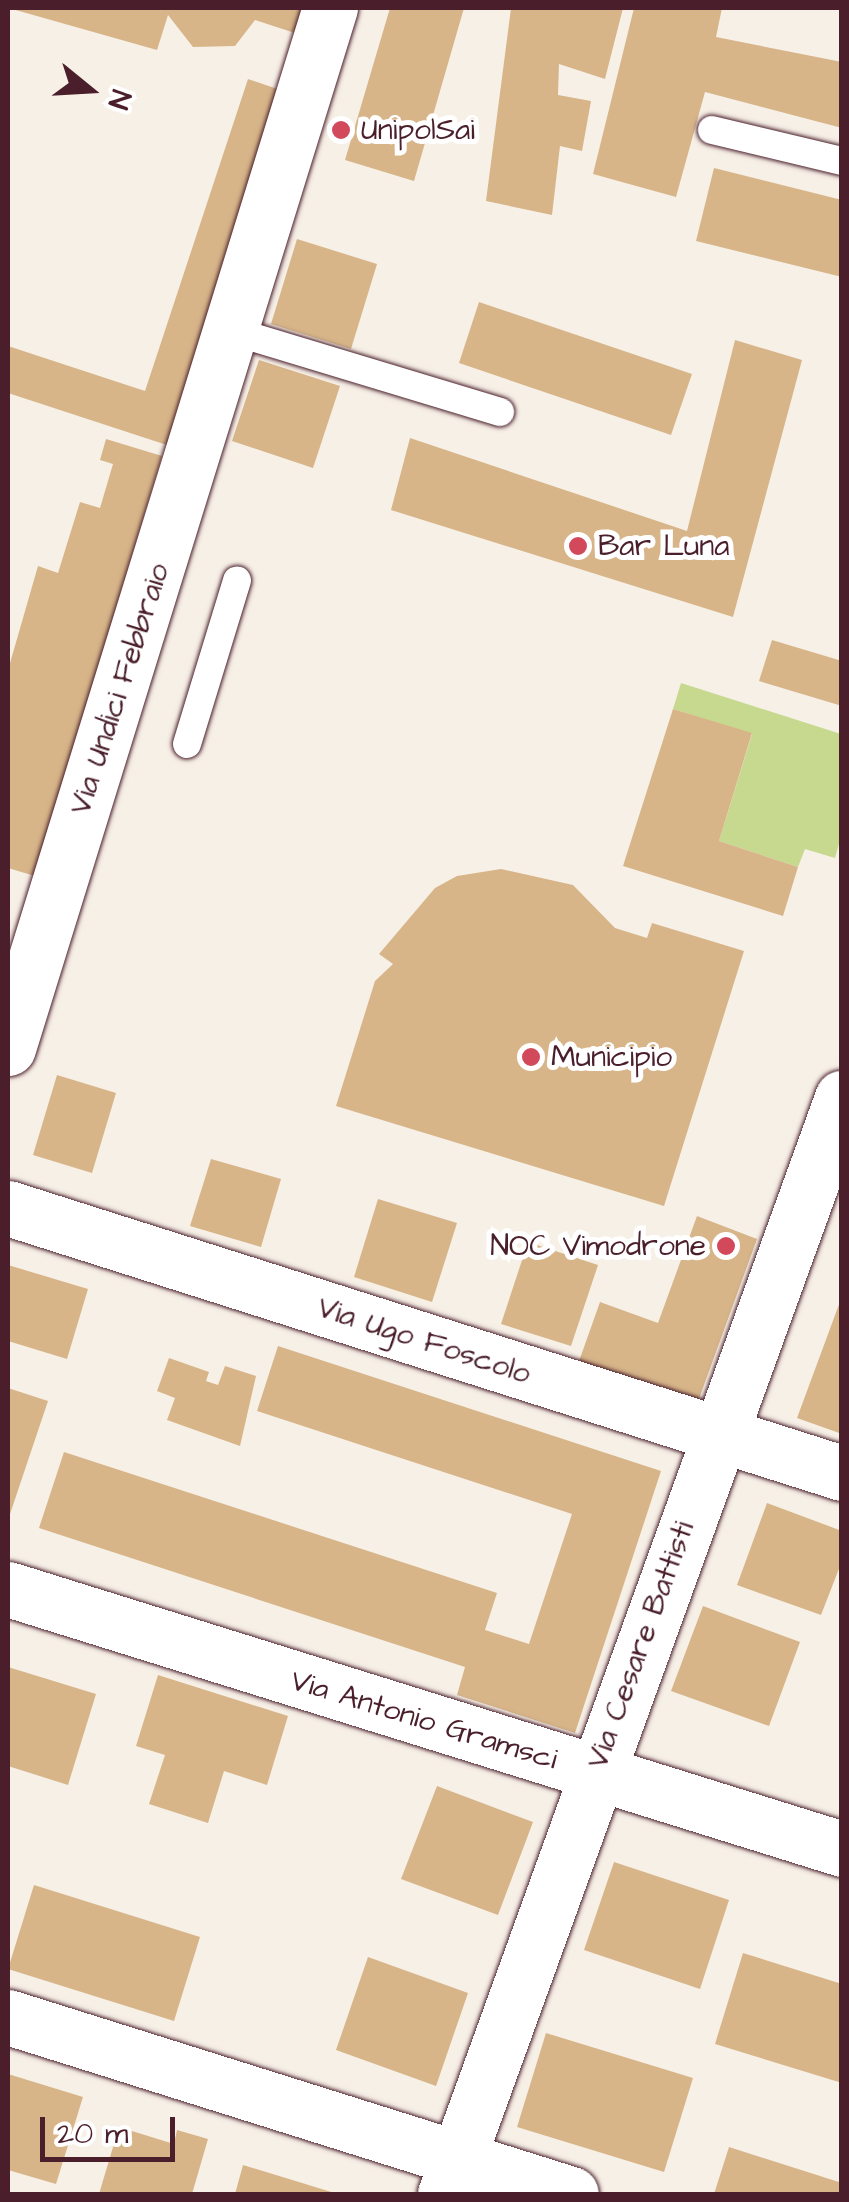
<!DOCTYPE html>
<style>
body{margin:0}
#map{position:relative;width:849px;height:2202px;overflow:hidden;background:#f7f0e7;font-family:"Architects Daughter",sans-serif}
div>[style]{position:absolute}
[style*='--x']{left:calc(var(--x)*1px);top:calc(var(--y)*1px);width:calc(var(--w)*1px);rotate:calc(var(--a)*1deg)}
.green>*{inset:0;background:#c7d98e}
.building>*{inset:0;background:#d7b589}
.roads{filter:drop-shadow(0 0 2px #4a1f2b) drop-shadow(0 0 2px #4a1f2b)}
.lane>*{height:28px;margin:-14px;padding:0 14px;transform-origin:14px;border-radius:14px;background:#fff}
.street>*{height:55px;margin:-27.5px;padding:0 27.5px;transform-origin:27.5px;border-radius:27.5px;background:#fff}
.dots>*{width:28px;height:28px;translate:-50% -50%;box-sizing:border-box;border:5px solid #fff;border-radius:50%}
span{translate:-50% -50%;white-space:nowrap;text-align:center;line-height:1.15;-webkit-text-stroke:10px #fff;paint-order:stroke}
.poi-label{font-size:30px;color:#4a1f2b}
.left{translate:0 -50%;text-align:left}
.right{translate:-100% -50%;text-align:right}
.street-label{font-size:30px;color:#4a1f2b}
.frame{position:absolute;inset:0;border:10px solid #4a1f2b;pointer-events:none}
.north{position:absolute;left:40px;top:40px;width:100px;height:100px;-webkit-text-stroke:8px #fff;paint-order:stroke;rotate:108deg;font-size:28px;font-weight:700;line-height:40px;text-align:center;color:#4a1f2b}
.north::after{content:'';display:block;margin:auto;width:35px;height:45px;background:#4a1f2b;clip-path:polygon(50% 0,100% 100%,50% 72%,0 100%)}
.scale{position:absolute;left:40px;top:2117px;width:135px;height:45px;box-sizing:border-box;border:5px solid #4a1f2b;border-top:0;padding-left:12px;font-size:30px;line-height:35px;white-space:nowrap;color:#4a1f2b;-webkit-text-stroke:8px #fff;paint-order:stroke}
</style>
<div id="map">
<div class="green">
<div style="clip-path:polygon(681px 683px,841px 734px,841px 837px,835px 858px,805px 849px,798px 867px,719px 841px,752px 734px,673px 709px)"></div>
</div>
<div class="building">
<div style="clip-path:polygon(312px 8px,304px 36px,255px 20px,235px 46px,193px 47px,168px 15px,157px 50px,12px 9px)"></div>
<div style="clip-path:polygon(390px 8px,464px 8px,414px 181px,345px 160px)"></div>
<div style="clip-path:polygon(511px 8px,623px 8px,605px 79px,559px 64px,558px 95px,591px 101px,582px 151px,560px 146px,552px 215px,486px 201px)"></div>
<div style="clip-path:polygon(634px 8px,722px 8px,716px 37px,842px 62px,842px 128px,705px 92px,676px 197px,593px 174px)"></div>
<div style="clip-path:polygon(248px 79px,295px 95px,179px 449px,8px 393px,8px 346px,145px 391px)"></div>
<div style="clip-path:polygon(714px 168px,842px 200px,842px 277px,696px 241px)"></div>
<div style="clip-path:polygon(297px 239px,377px 264px,351px 349px,271px 324px)"></div>
<div style="clip-path:polygon(479px 302px,692px 374px,671px 435px,459px 363px)"></div>
<div style="clip-path:polygon(735px 340px,802px 360px,733px 617px,391px 510px,410px 438px,687px 531px)"></div>
<div style="clip-path:polygon(259px 360px,340px 386px,313px 468px,232px 441px)"></div>
<div style="clip-path:polygon(106px 439px,162px 456px,35px 876px,8px 868px,8px 670px,38px 566px,58px 573px,80px 502px,100px 508px,113px 464px,100px 460px)"></div>
<div style="clip-path:polygon(772px 640px,842px 661px,842px 706px,759px 681px)"></div>
<div style="clip-path:polygon(673px 709px,752px 733px,719px 841px,798px 867px,783px 916px,623px 866px)"></div>
<div style="clip-path:polygon(501px 869px,573px 885px,615px 928px,647px 938px,652px 923px,744px 951px,664px 1206px,336px 1106px,375px 981px,393px 964px,379px 954px,435px 888px,457px 876px)"></div>
<div style="clip-path:polygon(57px 1075px,116px 1093px,92px 1173px,33px 1155px)"></div>
<div style="clip-path:polygon(211px 1159px,281px 1179px,261px 1247px,190px 1226px)"></div>
<div style="clip-path:polygon(378px 1199px,457px 1223px,432px 1302px,354px 1277px)"></div>
<div style="clip-path:polygon(697px 1216px,757px 1239px,696px 1407px,578px 1364px,600px 1302px,658px 1323px)"></div>
<div style="clip-path:polygon(528px 1242px,598px 1265px,571px 1346px,501px 1324px)"></div>
<div style="clip-path:polygon(8px 1265px,88px 1289px,67px 1359px,8px 1341px)"></div>
<div style="clip-path:polygon(841px 1299px,842px 1299px,842px 1434px,797px 1418px)"></div>
<div style="clip-path:polygon(278px 1346px,661px 1471px,575px 1733px,457px 1695px,465px 1667px,39px 1528px,64px 1452px,497px 1593px,485px 1630px,529px 1644px,572px 1514px,257px 1411px)"></div>
<div style="clip-path:polygon(169px 1358px,209px 1372px,206px 1381px,218px 1385px,225px 1366px,256px 1376px,240px 1446px,167px 1420px,175px 1398px,157px 1391px)"></div>
<div style="clip-path:polygon(8px 1388px,48px 1401px,8px 1520px)"></div>
<div style="clip-path:polygon(767px 1503px,842px 1531px,842px 1561px,821px 1615px,737px 1585px)"></div>
<div style="clip-path:polygon(703px 1606px,800px 1642px,769px 1726px,671px 1691px)"></div>
<div style="clip-path:polygon(8px 1667px,96px 1694px,68px 1785px,8px 1766px)"></div>
<div style="clip-path:polygon(158px 1675px,288px 1716px,267px 1785px,224px 1771px,208px 1823px,149px 1804px,165px 1755px,136px 1746px)"></div>
<div style="clip-path:polygon(437px 1786px,533px 1822px,498px 1915px,401px 1879px)"></div>
<div style="clip-path:polygon(614px 1862px,729px 1900px,700px 1989px,584px 1950px)"></div>
<div style="clip-path:polygon(34px 1885px,200px 1937px,174px 2021px,8px 1969px)"></div>
<div style="clip-path:polygon(743px 1953px,842px 1984px,842px 2083px,715px 2044px)"></div>
<div style="clip-path:polygon(368px 1957px,468px 1993px,436px 2086px,336px 2050px)"></div>
<div style="clip-path:polygon(546px 2033px,693px 2078px,664px 2172px,517px 2127px)"></div>
<div style="clip-path:polygon(8px 2074px,83px 2097px,56px 2184px,8px 2170px)"></div>
<div style="clip-path:polygon(119px 2127px,174px 2144px,177px 2130px,208px 2139px,192px 2194px,99px 2194px)"></div>
<div style="clip-path:polygon(729px 2147px,842px 2183px,842px 2194px,714px 2194px)"></div>
<div style="clip-path:polygon(243px 2165px,338px 2194px,235px 2194px)"></div>
</div>
<div class="roads">
<div class="lane">
<div style="--x:712;--y:130;--w:134;--a:13.4"></div>
<div style="--x:232;--y:331;--w:280;--a:16.8"></div>
<div style="--x:187;--y:744;--w:171;--a:-73"></div>
</div>
<div class="street">
<div style="--x:8;--y:1048;--w:1089;--a:-72.8"></div>
<div style="--x:8;--y:1208;--w:875;--a:17.63"></div>
<div style="--x:8;--y:1589;--w:874;--a:17.31"></div>
<div style="--x:8;--y:2017;--w:590;--a:17.45"></div>
<div style="--x:445;--y:2194;--w:1166;--a:-70.09"></div>
</div>
</div>
<div class="dots">
<div style="left:341px;top:130px;background:#d1495b"></div>
<div style="left:578px;top:546px;background:#d1495b"></div>
<div style="left:531px;top:1057px;background:#d1495b"></div>
<div style="left:726px;top:1246px;background:#d1495b"></div>
</div>
<div class="poi-label">
<span class="left" style="left:361px;top:130px">UnipolSai</span>
<span class="left" style="left:598px;top:546px">Bar Luna</span>
<span class="left" style="left:551px;top:1057px">Municipio</span>
<span class="right" style="left:706px;top:1246px">NOC Vimodrone</span>
</div>
<div class="street-label">
<span style="left:120px;top:689px;rotate:-72deg">Via Undici Febbraio</span>
<span style="left:424px;top:1341px;rotate:18deg">Via Ugo Foscolo</span>
<span style="left:641px;top:1645px;rotate:-70deg">Via Cesare Battisti</span>
<span style="left:424px;top:1720px;rotate:17deg">Via Antonio Gramsci</span>
</div>
<div class="frame"></div>
<div class="north">N</div>
<div class="scale">20 m</div>
</div>
